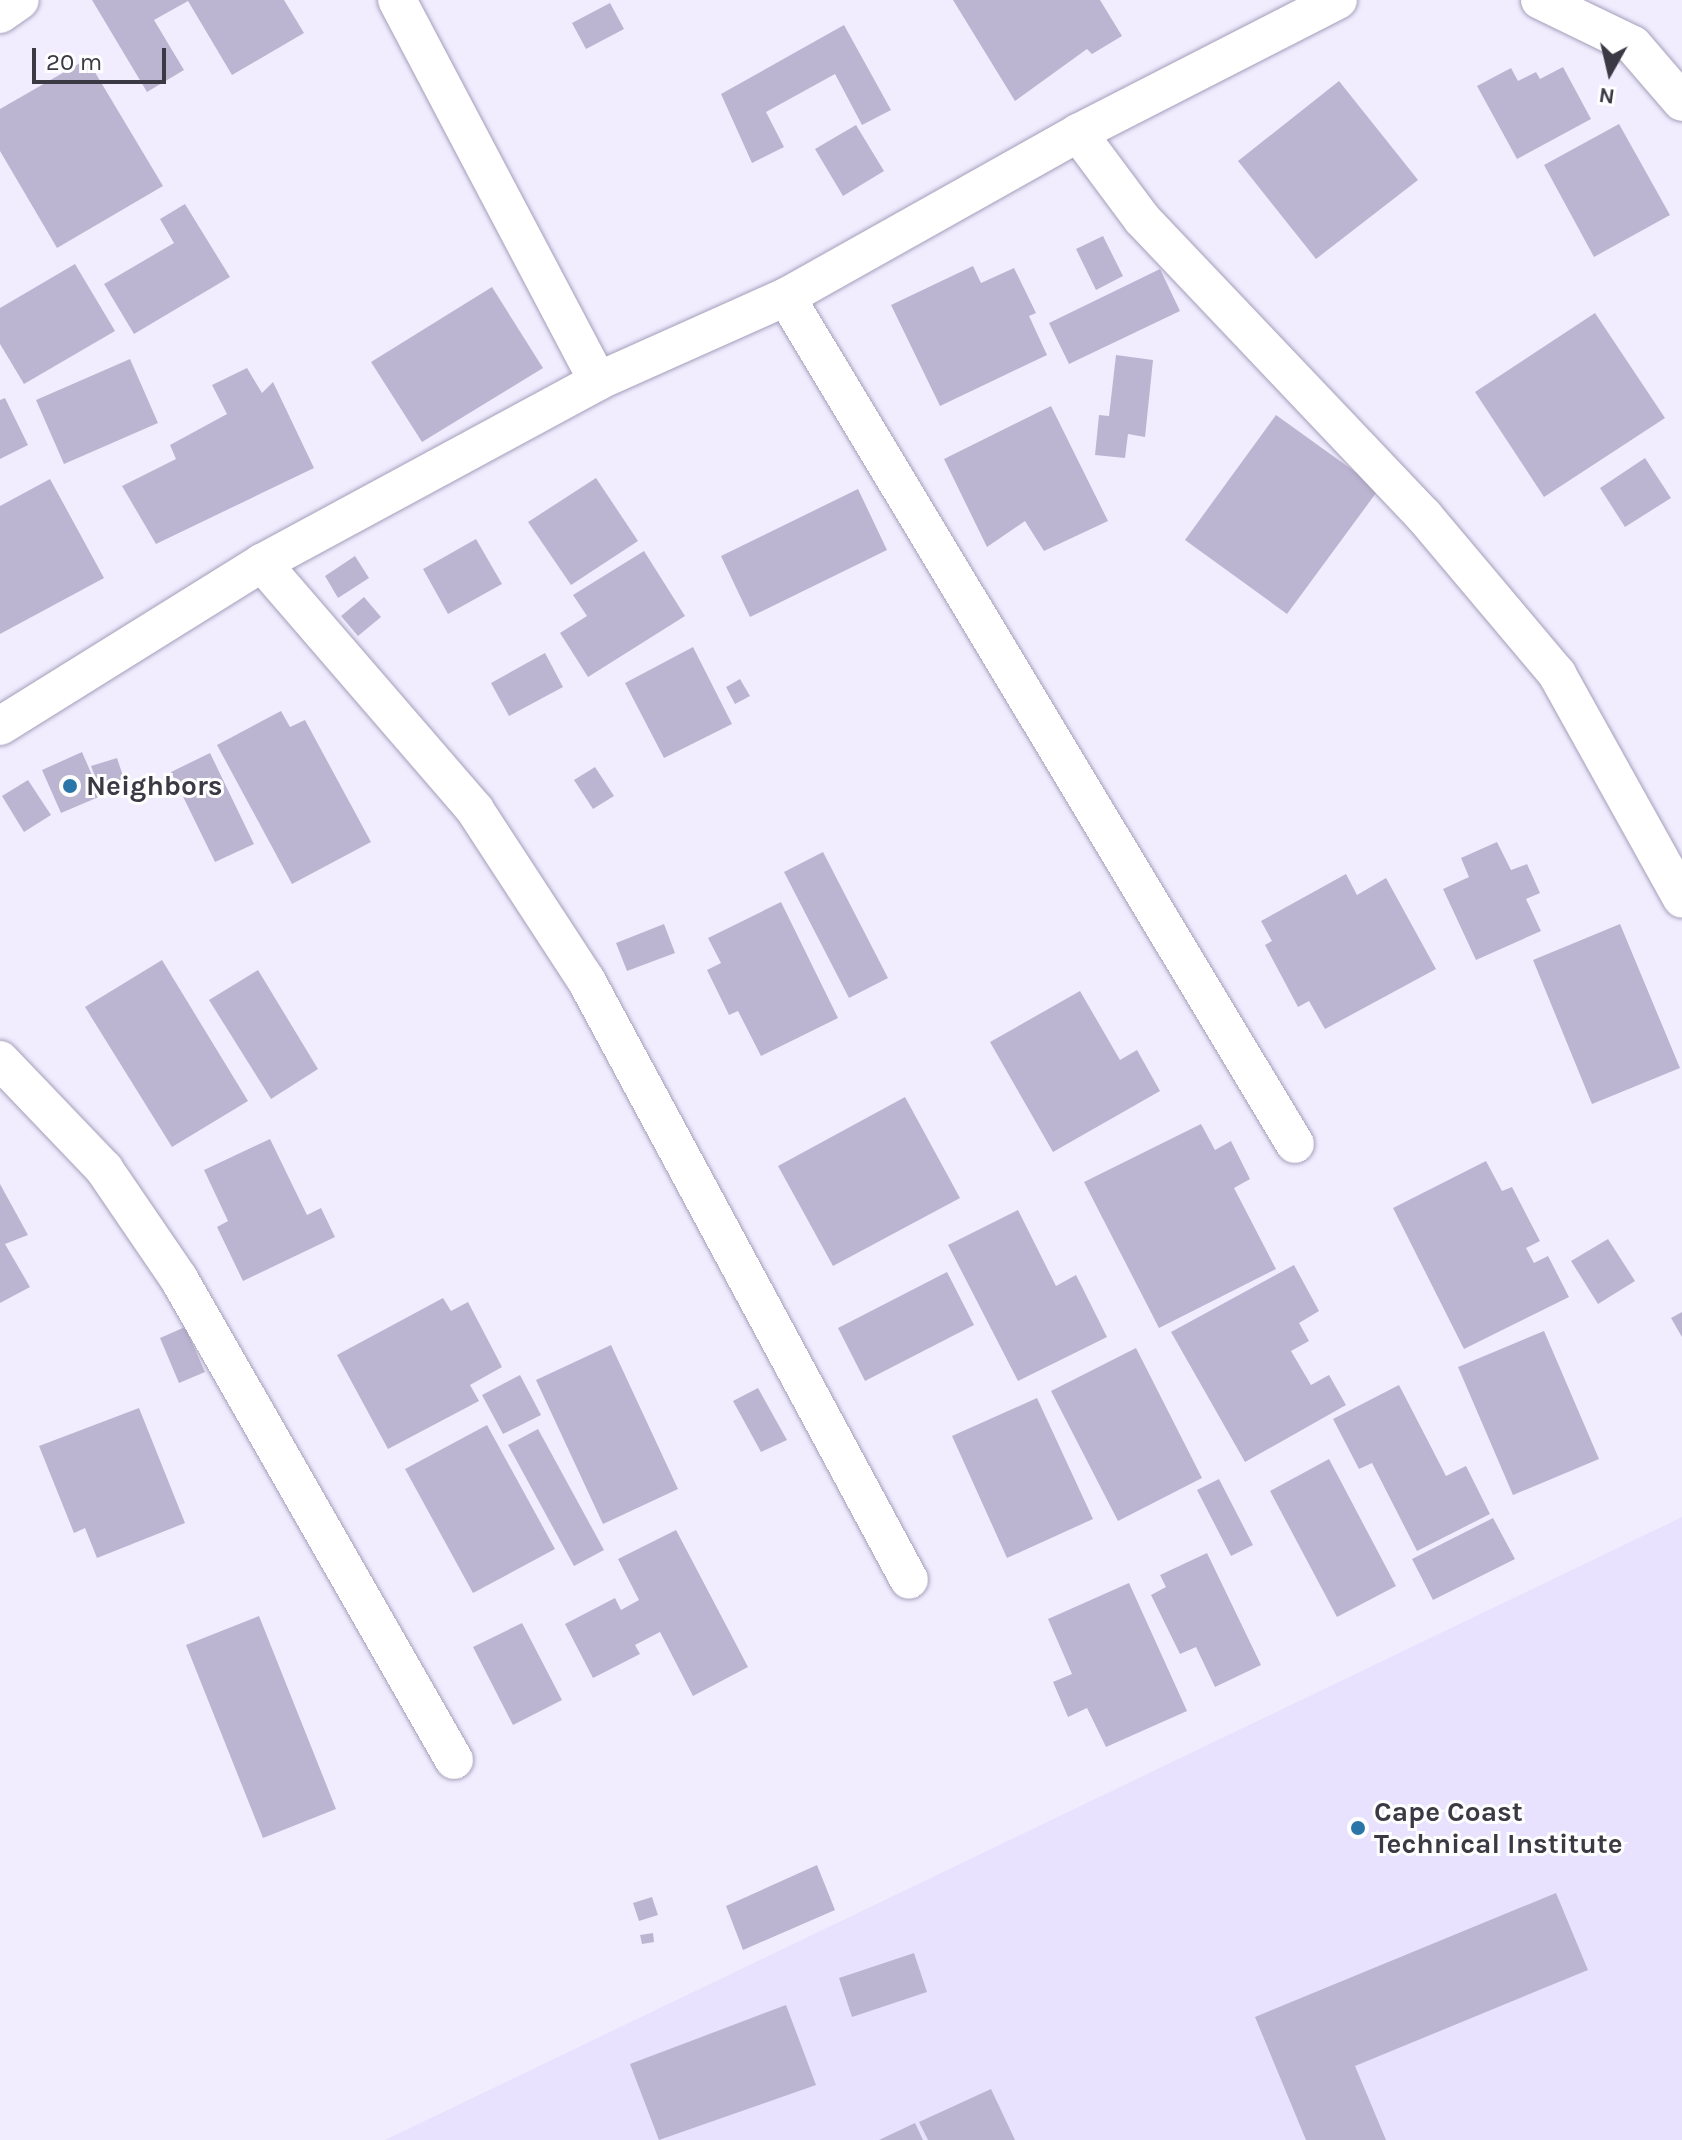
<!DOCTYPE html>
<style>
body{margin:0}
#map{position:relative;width:1682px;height:2140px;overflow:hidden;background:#f1edff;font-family:Karla,sans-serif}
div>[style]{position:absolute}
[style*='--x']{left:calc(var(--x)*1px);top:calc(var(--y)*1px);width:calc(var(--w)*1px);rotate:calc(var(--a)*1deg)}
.built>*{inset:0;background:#e8e2ff}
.building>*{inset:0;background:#bcb5d1}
.roads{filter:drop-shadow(0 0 2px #a49eb9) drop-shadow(0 0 2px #a49eb9)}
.minor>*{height:38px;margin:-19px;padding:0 19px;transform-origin:19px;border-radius:19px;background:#fff}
.dots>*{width:22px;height:22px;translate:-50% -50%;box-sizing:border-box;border:4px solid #fefefe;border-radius:50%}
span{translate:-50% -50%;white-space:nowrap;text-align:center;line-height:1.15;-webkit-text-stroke:6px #fefefe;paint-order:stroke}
.poi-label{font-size:28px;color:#3b3944;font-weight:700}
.left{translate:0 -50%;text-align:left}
.north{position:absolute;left:1570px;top:32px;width:80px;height:80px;-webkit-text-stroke:6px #fefefe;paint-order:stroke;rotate:188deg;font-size:22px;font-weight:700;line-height:32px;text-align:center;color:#3b3944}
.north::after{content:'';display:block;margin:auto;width:28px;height:36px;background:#3b3944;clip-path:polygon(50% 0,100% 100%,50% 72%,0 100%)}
.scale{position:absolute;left:32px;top:48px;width:134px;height:36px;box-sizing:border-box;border:4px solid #3b3944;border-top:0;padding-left:10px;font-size:24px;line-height:28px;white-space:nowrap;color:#3b3944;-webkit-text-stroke:6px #fefefe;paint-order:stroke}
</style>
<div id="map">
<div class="built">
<div style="clip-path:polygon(1682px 1517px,1682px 2140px,385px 2140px)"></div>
</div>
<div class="building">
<div style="clip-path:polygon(92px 0,284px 0,304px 33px,232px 75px,188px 1px,154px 20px,184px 70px,147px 92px)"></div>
<div style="clip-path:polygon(953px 0,1100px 0,1122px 36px,1092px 54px,1087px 49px,1015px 101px)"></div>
<div style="clip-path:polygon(610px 3px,624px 29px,586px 49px,572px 23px)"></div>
<div style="clip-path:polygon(844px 25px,891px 110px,862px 125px,835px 74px,766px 112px,784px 147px,752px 163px,721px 94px)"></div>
<div style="clip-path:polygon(87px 59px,163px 186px,57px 248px,0 151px,0 109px)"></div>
<div style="clip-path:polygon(1563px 67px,1591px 119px,1517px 159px,1477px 86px,1511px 68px,1518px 81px,1536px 72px,1540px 79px)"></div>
<div style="clip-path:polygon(1339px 81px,1418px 180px,1316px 259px,1238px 161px)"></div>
<div style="clip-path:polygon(1619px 124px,1670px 215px,1594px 257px,1544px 165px)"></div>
<div style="clip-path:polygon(856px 125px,884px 171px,843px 196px,815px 149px)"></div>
<div style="clip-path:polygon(185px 204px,230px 277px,134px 334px,104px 284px,174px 243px,160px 219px)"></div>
<div style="clip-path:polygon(1103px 236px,1123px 276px,1096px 290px,1076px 249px)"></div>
<div style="clip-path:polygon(75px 264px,115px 331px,24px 384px,0 344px,0 308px)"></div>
<div style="clip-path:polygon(973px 266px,981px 283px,1014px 268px,1036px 313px,1029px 316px,1047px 355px,940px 406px,891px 305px)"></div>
<div style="clip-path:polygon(1160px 269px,1180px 311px,1069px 364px,1049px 323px)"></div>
<div style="clip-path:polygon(492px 287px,543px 368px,422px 442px,371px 362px)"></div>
<div style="clip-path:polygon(1595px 313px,1665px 418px,1544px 497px,1475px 392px)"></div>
<div style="clip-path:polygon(1116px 355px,1153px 360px,1145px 437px,1128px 434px,1125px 458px,1095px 455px,1099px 415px,1109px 416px)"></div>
<div style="clip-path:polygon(130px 359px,158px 423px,64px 464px,36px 400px)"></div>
<div style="clip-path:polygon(247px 368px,262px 393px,273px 382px,314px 468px,156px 544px,122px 486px,176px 459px,170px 445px,227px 414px,212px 385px)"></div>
<div style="clip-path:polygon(5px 398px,28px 445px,0 459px,0 400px)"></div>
<div style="clip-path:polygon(1051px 406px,1108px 521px,1044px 551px,1025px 521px,987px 547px,944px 459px)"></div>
<div style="clip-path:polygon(1276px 415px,1379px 489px,1287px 614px,1185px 540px)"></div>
<div style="clip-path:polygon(1645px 458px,1671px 498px,1625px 527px,1600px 488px)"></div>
<div style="clip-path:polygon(596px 478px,638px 541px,571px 585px,528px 522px)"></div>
<div style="clip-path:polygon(50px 479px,104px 578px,0 634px,0 506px)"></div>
<div style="clip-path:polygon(858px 489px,887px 550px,750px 617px,721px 556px)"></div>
<div style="clip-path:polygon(476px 539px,502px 584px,448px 614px,423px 569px)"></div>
<div style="clip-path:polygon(644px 551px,685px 616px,588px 677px,560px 633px,587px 616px,573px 595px)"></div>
<div style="clip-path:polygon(355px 556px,369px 578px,338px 598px,325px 576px)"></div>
<div style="clip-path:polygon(364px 597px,381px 617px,358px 636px,341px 616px)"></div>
<div style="clip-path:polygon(693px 647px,732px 724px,664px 758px,625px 683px)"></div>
<div style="clip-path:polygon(545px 653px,563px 687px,509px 716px,491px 683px)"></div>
<div style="clip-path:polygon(740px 679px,750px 696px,735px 704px,726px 687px)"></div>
<div style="clip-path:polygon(281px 711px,290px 727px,305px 720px,371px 842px,292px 884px,217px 745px)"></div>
<div style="clip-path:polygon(82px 752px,101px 796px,61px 813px,42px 770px)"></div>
<div style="clip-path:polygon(210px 753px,254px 844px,215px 862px,171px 772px)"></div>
<div style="clip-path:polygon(117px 758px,124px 779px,99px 787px,91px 766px)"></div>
<div style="clip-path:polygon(595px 767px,614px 796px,593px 809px,574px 780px)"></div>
<div style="clip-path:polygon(28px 780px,51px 815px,24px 832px,2px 796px)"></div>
<div style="clip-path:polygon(1497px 842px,1511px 870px,1527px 864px,1540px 893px,1526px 899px,1541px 931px,1476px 960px,1443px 889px,1469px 877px,1461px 858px)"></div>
<div style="clip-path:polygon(823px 852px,888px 978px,849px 998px,784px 872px)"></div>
<div style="clip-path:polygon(1346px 874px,1357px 895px,1386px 878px,1436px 969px,1325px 1029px,1309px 1001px,1298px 1007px,1265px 945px,1272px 941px,1261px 921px)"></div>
<div style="clip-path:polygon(781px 902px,838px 1018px,761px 1056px,738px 1011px,729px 1015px,707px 970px,721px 963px,708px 938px)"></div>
<div style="clip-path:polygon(664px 924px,675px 953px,627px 971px,616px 943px)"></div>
<div style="clip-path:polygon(1620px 924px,1680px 1068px,1592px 1104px,1533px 960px)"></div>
<div style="clip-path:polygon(162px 960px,248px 1101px,172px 1147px,85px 1007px)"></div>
<div style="clip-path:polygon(258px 970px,318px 1069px,271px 1099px,209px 1000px)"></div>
<div style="clip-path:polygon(1080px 991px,1120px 1060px,1137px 1050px,1160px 1091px,1053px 1152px,990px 1042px)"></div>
<div style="clip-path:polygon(905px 1097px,960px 1198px,833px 1266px,778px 1166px)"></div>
<div style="clip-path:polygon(1201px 1124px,1215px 1150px,1231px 1141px,1250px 1179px,1234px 1188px,1276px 1269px,1159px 1328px,1084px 1182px)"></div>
<div style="clip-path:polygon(270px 1139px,307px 1215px,321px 1208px,335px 1237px,243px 1281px,217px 1227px,228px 1221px,204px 1170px)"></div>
<div style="clip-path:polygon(1486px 1161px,1502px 1191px,1512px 1187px,1540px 1241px,1526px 1248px,1534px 1263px,1548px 1256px,1569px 1297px,1464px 1349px,1393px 1208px)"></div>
<div style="clip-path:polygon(0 1184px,28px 1235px,5px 1244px,30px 1287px,0 1303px)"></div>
<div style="clip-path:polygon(1018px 1210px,1056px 1286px,1076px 1275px,1107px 1337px,1018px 1381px,948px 1245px)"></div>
<div style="clip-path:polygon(1608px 1239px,1635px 1281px,1598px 1304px,1571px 1261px)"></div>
<div style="clip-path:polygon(1294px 1265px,1319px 1311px,1299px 1323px,1309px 1341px,1291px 1351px,1311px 1385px,1329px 1375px,1346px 1405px,1245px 1462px,1171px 1332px)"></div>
<div style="clip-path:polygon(947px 1272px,974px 1325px,865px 1381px,838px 1328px)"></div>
<div style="clip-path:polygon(443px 1298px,451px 1311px,468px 1302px,502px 1367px,470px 1385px,479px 1401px,388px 1449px,337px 1355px)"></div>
<div style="clip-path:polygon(1682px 1312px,1682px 1337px,1671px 1318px)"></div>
<div style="clip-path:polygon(185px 1327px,205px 1372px,179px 1383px,160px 1338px)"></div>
<div style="clip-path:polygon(1544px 1331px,1599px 1459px,1513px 1495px,1458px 1367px)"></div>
<div style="clip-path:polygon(611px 1345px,678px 1489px,603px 1524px,536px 1380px)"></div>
<div style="clip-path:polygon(1136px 1348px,1202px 1478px,1118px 1521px,1051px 1391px)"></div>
<div style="clip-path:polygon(520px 1375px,541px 1415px,503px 1434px,482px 1395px)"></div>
<div style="clip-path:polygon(1399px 1385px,1446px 1476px,1466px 1466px,1490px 1514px,1417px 1551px,1372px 1463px,1359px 1469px,1333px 1419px)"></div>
<div style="clip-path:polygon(758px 1388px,787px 1440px,761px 1452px,733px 1401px)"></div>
<div style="clip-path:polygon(1037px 1398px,1093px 1519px,1007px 1558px,952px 1436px)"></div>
<div style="clip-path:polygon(139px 1408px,185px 1523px,97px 1558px,85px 1528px,74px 1533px,39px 1446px)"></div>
<div style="clip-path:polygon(487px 1425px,555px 1549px,473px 1593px,405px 1469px)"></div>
<div style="clip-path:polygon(538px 1429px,604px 1550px,574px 1566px,508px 1445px)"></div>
<div style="clip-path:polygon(1329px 1459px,1396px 1586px,1337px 1617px,1270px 1491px)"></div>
<div style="clip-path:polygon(1219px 1479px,1253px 1545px,1231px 1556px,1197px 1490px)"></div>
<div style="clip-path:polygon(1493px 1518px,1515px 1559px,1433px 1600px,1412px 1559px)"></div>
<div style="clip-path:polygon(676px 1530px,748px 1667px,693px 1696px,660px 1632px,635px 1645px,640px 1654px,593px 1678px,565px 1624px,615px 1598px,621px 1610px,639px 1600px,618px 1559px)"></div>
<div style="clip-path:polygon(1207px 1553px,1261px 1665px,1215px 1687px,1196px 1647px,1180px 1654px,1151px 1595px,1166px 1587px,1160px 1575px)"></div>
<div style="clip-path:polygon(1129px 1583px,1187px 1711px,1106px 1747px,1087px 1708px,1068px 1717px,1053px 1682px,1072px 1674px,1048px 1619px)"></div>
<div style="clip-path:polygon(259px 1616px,336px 1809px,263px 1838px,186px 1645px)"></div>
<div style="clip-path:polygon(522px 1623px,562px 1700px,513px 1725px,473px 1647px)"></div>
<div style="clip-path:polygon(817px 1865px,835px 1910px,743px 1950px,726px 1906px)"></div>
<div style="clip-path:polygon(1556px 1893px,1588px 1970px,1355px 2066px,1386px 2140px,1306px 2140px,1255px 2017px)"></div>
<div style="clip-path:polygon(652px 1897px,658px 1915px,639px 1921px,633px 1903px)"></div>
<div style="clip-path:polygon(653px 1933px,654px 1942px,642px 1944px,640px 1935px)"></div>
<div style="clip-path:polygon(914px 1953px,927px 1992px,852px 2017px,839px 1978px)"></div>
<div style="clip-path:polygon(786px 2005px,816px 2085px,659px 2140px,630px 2064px)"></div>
<div style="clip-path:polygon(991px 2089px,1015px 2140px,928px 2140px,919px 2122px)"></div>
<div style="clip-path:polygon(915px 2123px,923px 2140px,879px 2140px)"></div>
</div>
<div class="roads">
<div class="minor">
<div style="--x:397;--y:0;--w:431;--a:62.2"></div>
<div style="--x:1540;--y:0;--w:103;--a:25.8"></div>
<div style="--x:1633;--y:45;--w:75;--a:49.3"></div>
<div style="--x:0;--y:14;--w:24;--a:-35"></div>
<div style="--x:1078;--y:133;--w:107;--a:53.3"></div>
<div style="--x:1142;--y:219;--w:410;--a:46.5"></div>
<div style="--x:1424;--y:516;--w:207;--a:49.9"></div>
<div style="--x:1557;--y:674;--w:257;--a:60.9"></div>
<div style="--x:786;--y:297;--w:988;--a:59"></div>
<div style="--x:262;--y:563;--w:326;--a:49.2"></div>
<div style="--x:475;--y:810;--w:203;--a:56.9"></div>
<div style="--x:586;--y:980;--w:681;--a:61.7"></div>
<div style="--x:0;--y:726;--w:309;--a:-31.9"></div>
<div style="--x:262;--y:563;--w:382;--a:-28.4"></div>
<div style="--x:598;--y:381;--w:206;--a:-24.1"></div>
<div style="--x:786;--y:297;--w:335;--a:-29.3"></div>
<div style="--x:1078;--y:133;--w:292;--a:-27.1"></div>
<div style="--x:0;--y:1060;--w:151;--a:46.3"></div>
<div style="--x:104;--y:1169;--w:133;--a:55.7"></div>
<div style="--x:179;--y:1279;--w:554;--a:60.24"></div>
</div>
</div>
<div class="dots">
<div style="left:70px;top:786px;background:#2b76a9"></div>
<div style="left:1358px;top:1828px;background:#2b76a9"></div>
</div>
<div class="poi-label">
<span class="left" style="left:86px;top:786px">Neighbors</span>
<span class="left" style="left:1374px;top:1828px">Cape Coast<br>Technical Institute</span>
</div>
<div class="north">N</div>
<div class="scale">20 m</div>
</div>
